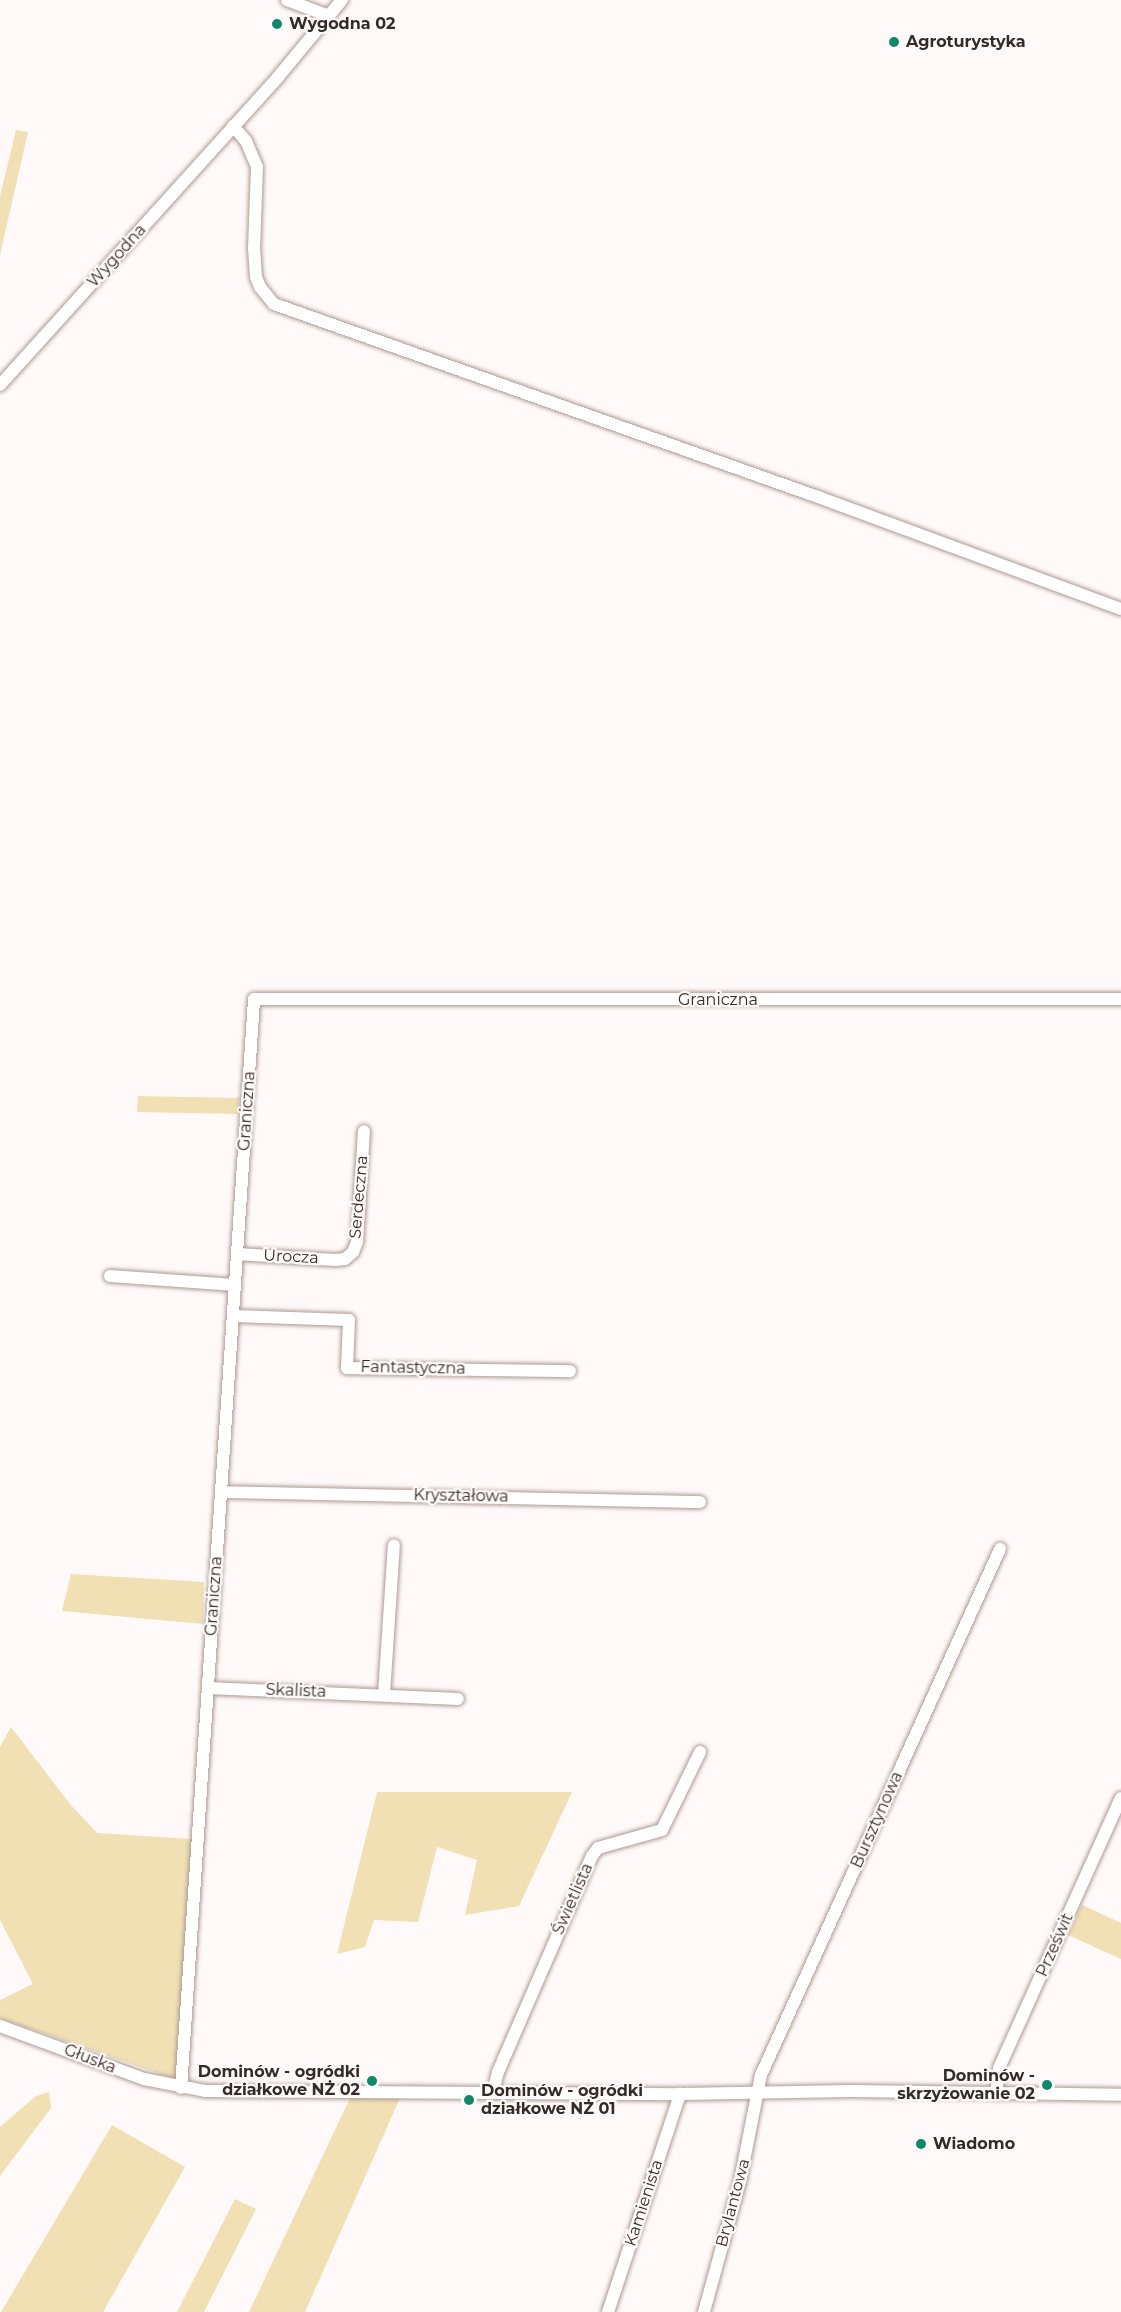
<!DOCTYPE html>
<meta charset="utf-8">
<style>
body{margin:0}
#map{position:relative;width:1121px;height:2312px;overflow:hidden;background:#fffaf9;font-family:Montserrat,sans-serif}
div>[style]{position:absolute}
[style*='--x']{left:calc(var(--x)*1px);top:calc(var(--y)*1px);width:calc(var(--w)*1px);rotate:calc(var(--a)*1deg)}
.green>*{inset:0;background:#f0e0b4}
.roads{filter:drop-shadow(0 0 2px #ad9992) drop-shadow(0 0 2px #ad9992)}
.minor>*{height:12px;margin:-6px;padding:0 6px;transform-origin:6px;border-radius:6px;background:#fff}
.dots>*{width:16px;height:16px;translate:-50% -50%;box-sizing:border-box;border:3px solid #fffaf9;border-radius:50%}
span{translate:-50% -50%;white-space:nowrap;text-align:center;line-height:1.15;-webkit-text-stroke:4.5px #fffaf9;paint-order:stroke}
.poi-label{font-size:16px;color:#332b28;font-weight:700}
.left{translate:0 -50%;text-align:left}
.right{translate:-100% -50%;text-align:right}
.street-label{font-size:16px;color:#332b28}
</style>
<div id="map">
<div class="green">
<div style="clip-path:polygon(16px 130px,28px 132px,0 255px,0 196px)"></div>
<div style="clip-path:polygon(138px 1096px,239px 1098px,238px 1114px,137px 1112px)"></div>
<div style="clip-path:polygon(71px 1574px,204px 1582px,203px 1624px,62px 1611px)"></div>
<div style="clip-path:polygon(11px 1727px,70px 1804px,97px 1833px,192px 1839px,178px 2072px,174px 2079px,0 2018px,0 2000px,33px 1984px,0 1920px,0 1747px)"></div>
<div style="clip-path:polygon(377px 1792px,572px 1792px,519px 1906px,465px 1915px,477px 1860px,437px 1847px,418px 1922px,374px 1920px,365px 1947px,337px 1954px)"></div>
<div style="clip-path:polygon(1082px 1905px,1121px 1923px,1121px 1959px,1068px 1935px)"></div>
<div style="clip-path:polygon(49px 2092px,51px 2108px,0 2176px,0 2127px,36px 2096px)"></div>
<div style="clip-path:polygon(351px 2096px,400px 2098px,305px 2312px,249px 2312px)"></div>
<div style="clip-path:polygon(112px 2125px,185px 2167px,103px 2312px,1px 2312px)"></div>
<div style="clip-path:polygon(235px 2199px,256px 2209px,204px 2312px,177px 2312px)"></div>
</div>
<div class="roads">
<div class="minor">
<div style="--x:287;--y:0;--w:45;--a:20.9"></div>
<div style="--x:233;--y:126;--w:20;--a:49"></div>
<div style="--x:246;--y:141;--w:28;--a:67"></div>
<div style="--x:257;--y:167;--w:81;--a:92.1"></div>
<div style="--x:254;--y:248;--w:29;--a:86"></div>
<div style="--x:256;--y:277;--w:11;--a:68"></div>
<div style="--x:260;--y:287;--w:22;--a:51"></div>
<div style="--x:274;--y:304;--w:577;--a:19.53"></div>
<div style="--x:818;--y:497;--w:323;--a:20.3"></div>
<div style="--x:0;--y:385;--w:415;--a:-47.9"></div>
<div style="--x:278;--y:77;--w:100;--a:-50.3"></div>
<div style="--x:237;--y:1254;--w:98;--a:3.5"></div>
<div style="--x:335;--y:1260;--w:10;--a:-6"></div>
<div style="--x:345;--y:1259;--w:11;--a:-41"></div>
<div style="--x:353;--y:1252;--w:11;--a:-68"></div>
<div style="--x:357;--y:1242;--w:111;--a:-86.4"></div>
<div style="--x:110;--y:1276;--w:125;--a:4.1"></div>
<div style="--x:233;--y:1316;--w:116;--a:2"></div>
<div style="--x:349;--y:1320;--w:48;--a:92.4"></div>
<div style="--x:347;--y:1368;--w:223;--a:0.8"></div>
<div style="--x:221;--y:1492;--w:479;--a:1.2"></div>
<div style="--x:208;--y:1688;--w:250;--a:2.5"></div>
<div style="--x:384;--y:1694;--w:149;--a:-86.2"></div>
<div style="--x:0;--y:2026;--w:153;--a:20.2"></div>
<div style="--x:144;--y:2079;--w:62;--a:11.1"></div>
<div style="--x:205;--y:2091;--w:475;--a:0.4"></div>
<div style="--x:680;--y:2094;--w:171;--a:-1"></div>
<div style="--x:851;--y:2091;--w:270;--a:0.8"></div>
<div style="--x:181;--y:2088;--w:1091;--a:-86.16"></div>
<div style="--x:254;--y:999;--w:867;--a:0"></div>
<div style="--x:493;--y:2092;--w:21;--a:-76"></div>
<div style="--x:498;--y:2072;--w:236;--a:-66.5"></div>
<div style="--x:592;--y:1856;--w:10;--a:-53"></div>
<div style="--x:598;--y:1848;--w:66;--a:-15.7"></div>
<div style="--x:662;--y:1830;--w:87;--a:-64"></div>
<div style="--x:996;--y:2094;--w:26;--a:-83"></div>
<div style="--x:999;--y:2068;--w:296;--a:-65.7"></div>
<div style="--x:608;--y:2312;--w:230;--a:-71.7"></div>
<div style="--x:704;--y:2312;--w:136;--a:-74.6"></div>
<div style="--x:740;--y:2181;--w:108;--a:-78.8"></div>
<div style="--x:761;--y:2075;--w:578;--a:-65.56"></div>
</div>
</div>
<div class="dots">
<div style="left:277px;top:24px;background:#108768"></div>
<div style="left:894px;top:42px;background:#108768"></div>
<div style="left:372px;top:2081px;background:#108768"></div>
<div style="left:1047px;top:2085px;background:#108768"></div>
<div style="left:469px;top:2100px;background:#108768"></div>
<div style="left:921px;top:2144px;background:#108768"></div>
</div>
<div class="poi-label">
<span class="left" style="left:289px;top:24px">Wygodna 02</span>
<span class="left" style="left:906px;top:42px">Agroturystyka</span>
<span class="right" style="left:360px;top:2081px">Dominów - ogródki<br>działkowe NŻ 02</span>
<span class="right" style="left:1035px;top:2085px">Dominów -<br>skrzyżowanie 02</span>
<span class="left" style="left:481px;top:2100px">Dominów - ogródki<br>działkowe NŻ 01</span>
<span class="left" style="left:933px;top:2144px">Wiadomo</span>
</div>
<div class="street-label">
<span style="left:117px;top:256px;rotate:-48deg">Wygodna</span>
<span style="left:718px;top:1000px">Graniczna</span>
<span style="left:247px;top:1111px;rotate:-86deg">Graniczna</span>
<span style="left:359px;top:1197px;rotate:-85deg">Serdeczna</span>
<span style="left:291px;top:1257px;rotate:3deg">Urocza</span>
<span style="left:413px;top:1368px;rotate:1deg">Fantastyczna</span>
<span style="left:461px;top:1496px;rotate:1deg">Kryształowa</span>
<span style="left:214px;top:1596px;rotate:-86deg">Graniczna</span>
<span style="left:296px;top:1691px;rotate:2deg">Skalista</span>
<span style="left:877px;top:1820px;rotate:-66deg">Bursztynowa</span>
<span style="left:573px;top:1899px;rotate:-66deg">Świetlista</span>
<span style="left:1055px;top:1945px;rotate:-66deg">Prześwit</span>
<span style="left:90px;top:2059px;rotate:21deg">Głuska</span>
<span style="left:644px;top:2203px;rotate:-72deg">Kamienista</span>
<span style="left:733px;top:2203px;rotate:-75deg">Brylantowa</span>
</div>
</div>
